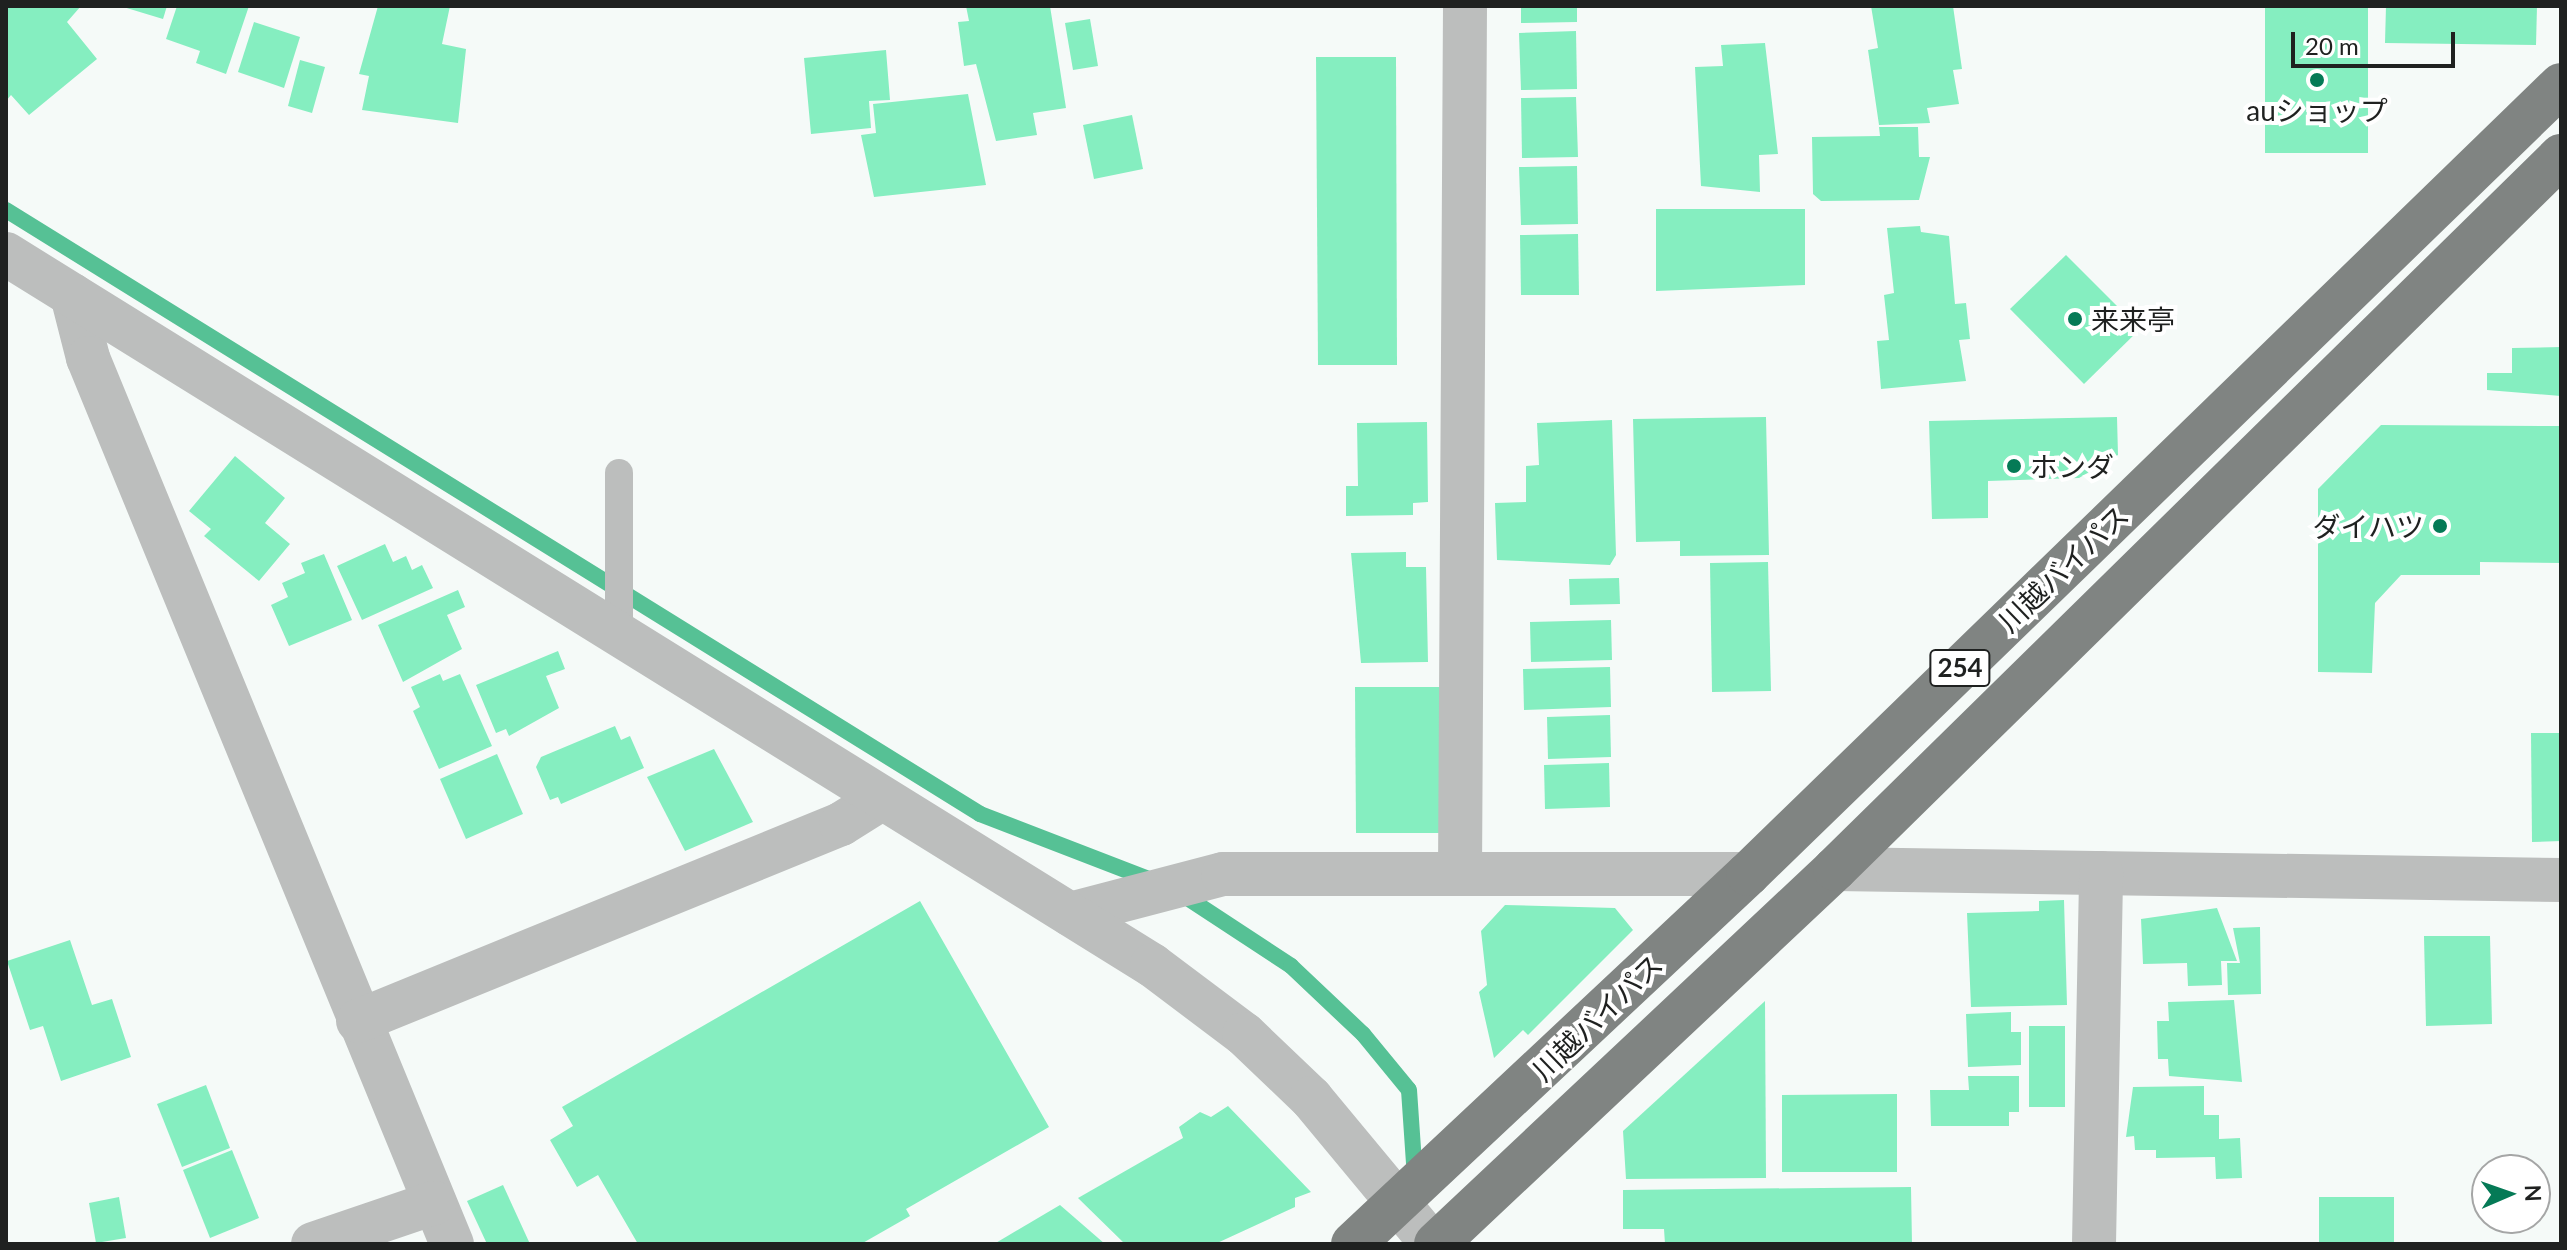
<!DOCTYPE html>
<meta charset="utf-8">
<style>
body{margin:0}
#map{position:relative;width:2567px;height:1250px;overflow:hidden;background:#f5faf8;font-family:Lato,"Noto Sans JP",sans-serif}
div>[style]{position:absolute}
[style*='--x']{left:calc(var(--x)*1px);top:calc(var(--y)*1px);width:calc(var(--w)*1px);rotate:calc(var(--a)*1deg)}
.stream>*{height:16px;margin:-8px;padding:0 8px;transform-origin:8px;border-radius:8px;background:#56c195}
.building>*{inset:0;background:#85eec0}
.service>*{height:28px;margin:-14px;padding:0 14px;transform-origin:14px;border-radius:14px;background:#bcbebd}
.minor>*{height:44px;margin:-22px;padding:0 22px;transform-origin:22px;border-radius:22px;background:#bcbebd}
.tertiary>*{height:44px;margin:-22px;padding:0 22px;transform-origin:22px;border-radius:22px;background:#bcbebd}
.trunk>*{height:44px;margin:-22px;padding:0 22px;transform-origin:22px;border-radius:22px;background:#808482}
.dots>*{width:22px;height:22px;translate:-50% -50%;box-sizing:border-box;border:4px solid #fff;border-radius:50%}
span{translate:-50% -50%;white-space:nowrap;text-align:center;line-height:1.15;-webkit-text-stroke:8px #fff;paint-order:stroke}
.shield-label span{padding:2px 6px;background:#fff;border:2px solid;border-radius:6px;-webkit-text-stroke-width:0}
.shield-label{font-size:26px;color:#1f2120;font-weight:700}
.poi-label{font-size:28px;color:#1f2120}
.left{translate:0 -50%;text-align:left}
.right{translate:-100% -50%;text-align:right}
.street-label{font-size:28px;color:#1f2120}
.frame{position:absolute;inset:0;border:8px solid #1f2120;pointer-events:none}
.north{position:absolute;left:2471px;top:1154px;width:80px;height:80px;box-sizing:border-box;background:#fff;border:2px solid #a5a6a6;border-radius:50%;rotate:88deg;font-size:22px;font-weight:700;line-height:32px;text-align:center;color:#1f2120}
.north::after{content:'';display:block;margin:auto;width:28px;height:36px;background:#057a56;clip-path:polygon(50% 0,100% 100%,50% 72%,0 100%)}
.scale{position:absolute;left:2291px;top:32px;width:164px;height:36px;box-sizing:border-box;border:4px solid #1f2120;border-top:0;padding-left:10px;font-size:24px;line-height:28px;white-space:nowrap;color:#1f2120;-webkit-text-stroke:6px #fff;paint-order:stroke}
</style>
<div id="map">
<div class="stream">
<div style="--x:6;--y:210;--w:1146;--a:31.8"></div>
<div style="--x:980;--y:814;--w:189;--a:21.1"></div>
<div style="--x:1180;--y:893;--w:133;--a:33.3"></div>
<div style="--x:1291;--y:966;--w:99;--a:43.4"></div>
<div style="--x:1363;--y:1034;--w:72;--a:50.6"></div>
<div style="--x:1409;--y:1090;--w:88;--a:86.1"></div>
</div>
<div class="building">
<div style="clip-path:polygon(6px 6px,81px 6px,67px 22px,97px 59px,29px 115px,11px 95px,6px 101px)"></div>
<div style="clip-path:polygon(120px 6px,167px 6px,163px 19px)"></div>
<div style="clip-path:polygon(177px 6px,249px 6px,226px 74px,196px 63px,200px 51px,166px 39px)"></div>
<div style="clip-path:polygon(378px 6px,450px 6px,442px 44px,466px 49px,458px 123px,362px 110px,369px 76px,359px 74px)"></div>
<div style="clip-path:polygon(966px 6px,1050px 6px,1066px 108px,1033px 113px,1037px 135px,996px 141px,976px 64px,964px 66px,958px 22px,969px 21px)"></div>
<div style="clip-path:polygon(1521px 6px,1577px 6px,1577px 22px,1521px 23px)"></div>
<div style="clip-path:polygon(1871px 6px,1953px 6px,1962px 69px,1953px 70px,1959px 104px,1927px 108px,1930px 123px,1879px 125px,1868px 50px,1878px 48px)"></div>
<div style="clip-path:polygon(2265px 6px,2368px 6px,2368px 153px,2265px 153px)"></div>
<div style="clip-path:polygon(2386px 6px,2537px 6px,2536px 45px,2385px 43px)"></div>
<div style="clip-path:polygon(1090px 19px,1098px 66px,1073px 70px,1065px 23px)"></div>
<div style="clip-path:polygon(254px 22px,300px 37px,284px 88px,238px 72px)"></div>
<div style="clip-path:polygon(1576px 31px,1577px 89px,1521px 90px,1519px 33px)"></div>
<div style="clip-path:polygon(1765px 43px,1778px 154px,1759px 155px,1760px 192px,1701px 186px,1695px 67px,1723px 66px,1721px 45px)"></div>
<div style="clip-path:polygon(886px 50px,890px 100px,869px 101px,871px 128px,811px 134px,804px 58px)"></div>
<div style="clip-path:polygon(1316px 57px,1396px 57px,1397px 365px,1318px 365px)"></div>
<div style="clip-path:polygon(300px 60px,325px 67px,312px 113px,288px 106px)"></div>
<div style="clip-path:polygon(968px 94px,986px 185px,874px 197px,861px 135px,876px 133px,873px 104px)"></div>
<div style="clip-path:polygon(1576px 97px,1578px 157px,1522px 158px,1521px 98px)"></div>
<div style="clip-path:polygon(1132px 115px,1143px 169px,1094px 179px,1083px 125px)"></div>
<div style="clip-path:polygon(1879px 127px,1918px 127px,1919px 157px,1930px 157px,1919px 200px,1821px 201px,1813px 194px,1812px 137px,1880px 136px)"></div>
<div style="clip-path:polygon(1577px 166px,1578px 224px,1521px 225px,1519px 167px)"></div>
<div style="clip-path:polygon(1656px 209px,1805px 209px,1805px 285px,1656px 291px)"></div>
<div style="clip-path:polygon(1920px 226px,1921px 232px,1949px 236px,1955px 304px,1966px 303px,1970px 339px,1959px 340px,1966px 381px,1881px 389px,1877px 341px,1889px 340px,1884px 295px,1894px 293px,1887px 228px)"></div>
<div style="clip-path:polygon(1578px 234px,1579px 295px,1521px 295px,1520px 235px)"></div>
<div style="clip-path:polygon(2066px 255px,2140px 329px,2084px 384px,2010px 309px)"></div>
<div style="clip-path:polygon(2561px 347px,2561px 396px,2487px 390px,2487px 373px,2512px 373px,2512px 348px)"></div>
<div style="clip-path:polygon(1766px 417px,1769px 555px,1680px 556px,1680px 541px,1636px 542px,1633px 419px)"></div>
<div style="clip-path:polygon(2117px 417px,2118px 455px,2079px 478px,1988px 481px,1988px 518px,1932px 519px,1929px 421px)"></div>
<div style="clip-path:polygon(1612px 420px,1616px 555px,1610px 565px,1497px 560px,1495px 503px,1526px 502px,1526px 466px,1539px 465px,1537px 423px)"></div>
<div style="clip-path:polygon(1427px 422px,1428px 502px,1413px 503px,1413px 515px,1346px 516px,1346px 486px,1358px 486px,1357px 423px)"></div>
<div style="clip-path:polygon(2381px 425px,2561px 426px,2561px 563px,2480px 562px,2480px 575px,2401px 575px,2375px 603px,2372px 673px,2318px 672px,2318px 489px)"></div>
<div style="clip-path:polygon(235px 456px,285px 498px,265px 523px,290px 544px,259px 581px,204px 536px,211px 529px,189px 511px)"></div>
<div style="clip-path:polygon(385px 544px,393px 562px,406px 556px,412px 570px,422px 565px,433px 588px,362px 620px,337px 566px)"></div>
<div style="clip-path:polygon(1406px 552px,1406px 567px,1426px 567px,1428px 662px,1361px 663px,1351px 553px)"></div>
<div style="clip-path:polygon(324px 554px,352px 620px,289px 646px,271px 605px,288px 597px,282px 583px,305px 573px,301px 563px)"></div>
<div style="clip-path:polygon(1768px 562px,1771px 691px,1712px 692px,1710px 563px)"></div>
<div style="clip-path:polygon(1619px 578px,1620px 604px,1570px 605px,1569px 579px)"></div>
<div style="clip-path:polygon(458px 590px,465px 607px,447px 615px,462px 649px,403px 682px,378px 625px)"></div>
<div style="clip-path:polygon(1611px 620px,1612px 660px,1531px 662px,1530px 622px)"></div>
<div style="clip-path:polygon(558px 651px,565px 669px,546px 676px,559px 708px,509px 736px,506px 729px,496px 733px,476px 685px)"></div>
<div style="clip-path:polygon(1610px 667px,1611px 707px,1524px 710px,1523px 669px)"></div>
<div style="clip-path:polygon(440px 674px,443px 681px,460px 674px,492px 746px,439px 769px,413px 711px,420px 707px,411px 687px)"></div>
<div style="clip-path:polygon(1355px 687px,1440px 687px,1439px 833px,1356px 833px)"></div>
<div style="clip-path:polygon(1610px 715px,1611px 757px,1548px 759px,1547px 717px)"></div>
<div style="clip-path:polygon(615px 726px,621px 740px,630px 736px,644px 768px,561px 804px,558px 797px,550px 800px,536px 767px,541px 757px)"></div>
<div style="clip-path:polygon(2531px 733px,2561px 733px,2561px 841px,2532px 842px)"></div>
<div style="clip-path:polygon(714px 749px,753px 822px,685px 851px,647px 777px)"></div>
<div style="clip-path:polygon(497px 754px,523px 814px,466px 839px,440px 779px)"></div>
<div style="clip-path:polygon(1609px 763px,1610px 807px,1545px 809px,1544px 765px)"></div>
<div style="clip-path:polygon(2064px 900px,2067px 1005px,1971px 1007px,1967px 913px,2039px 911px,2039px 901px)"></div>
<div style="clip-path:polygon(920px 901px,1049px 1127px,906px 1209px,910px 1216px,861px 1244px,638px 1244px,598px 1175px,577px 1187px,550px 1140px,573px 1126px,562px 1107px)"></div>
<div style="clip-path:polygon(1505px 905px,1615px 908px,1633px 930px,1528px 1035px,1523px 1030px,1494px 1058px,1479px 992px,1487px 985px,1481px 931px)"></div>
<div style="clip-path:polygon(2217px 908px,2237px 961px,2221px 961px,2222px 985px,2188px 986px,2187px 963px,2143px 964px,2141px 919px)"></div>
<div style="clip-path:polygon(2260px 927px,2261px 994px,2228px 995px,2227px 963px,2240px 963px,2233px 928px)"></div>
<div style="clip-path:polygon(2424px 936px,2490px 936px,2492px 1024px,2426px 1026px)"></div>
<div style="clip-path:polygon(70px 940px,92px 1005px,112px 999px,131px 1057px,61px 1081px,43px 1026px,30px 1030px,7px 961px)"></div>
<div style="clip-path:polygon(2234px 1000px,2242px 1082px,2169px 1076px,2168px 1059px,2158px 1059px,2157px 1021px,2169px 1021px,2168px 1002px)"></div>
<div style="clip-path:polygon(1765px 1001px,1766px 1178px,1626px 1179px,1623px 1131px)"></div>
<div style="clip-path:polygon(2011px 1012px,2011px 1032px,2021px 1032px,2021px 1065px,1968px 1067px,1966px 1014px)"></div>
<div style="clip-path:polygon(2029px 1026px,2065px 1026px,2065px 1107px,2029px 1107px)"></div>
<div style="clip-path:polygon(1968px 1076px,2019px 1076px,2019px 1112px,2009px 1112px,2009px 1126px,1931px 1126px,1930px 1090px,1969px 1090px)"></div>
<div style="clip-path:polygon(206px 1085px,230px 1148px,182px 1167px,157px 1104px)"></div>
<div style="clip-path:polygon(2204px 1086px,2204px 1115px,2219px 1115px,2219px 1139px,2240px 1138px,2242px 1178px,2216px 1179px,2215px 1157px,2156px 1158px,2156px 1150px,2135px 1150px,2134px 1136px,2126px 1137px,2133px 1087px)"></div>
<div style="clip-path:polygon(1897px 1094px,1897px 1172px,1782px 1172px,1782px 1095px)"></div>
<div style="clip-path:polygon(1228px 1106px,1311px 1192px,1295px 1198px,1295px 1207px,1215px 1244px,1125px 1244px,1078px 1198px,1183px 1138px,1179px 1127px,1200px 1112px,1211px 1117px)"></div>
<div style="clip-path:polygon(232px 1150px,259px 1218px,210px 1238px,183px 1170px)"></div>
<div style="clip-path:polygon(503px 1185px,530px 1244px,487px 1244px,467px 1201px)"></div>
<div style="clip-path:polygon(1911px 1187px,1912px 1244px,1665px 1244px,1664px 1229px,1623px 1229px,1623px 1190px)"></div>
<div style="clip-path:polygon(119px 1197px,126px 1238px,96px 1243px,89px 1203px)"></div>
<div style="clip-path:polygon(2319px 1197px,2394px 1197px,2394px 1244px,2319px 1244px)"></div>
<div style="clip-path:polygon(1060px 1205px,1105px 1244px,994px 1244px)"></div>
</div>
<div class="service">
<div style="--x:619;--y:473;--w:166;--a:90"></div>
</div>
<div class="minor">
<div style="--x:72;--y:295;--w:65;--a:75.7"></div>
<div style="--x:88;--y:358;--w:958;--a:67.67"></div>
<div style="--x:1835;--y:869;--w:726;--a:0.87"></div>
<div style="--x:1460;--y:874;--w:868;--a:-89.67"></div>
<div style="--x:1070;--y:914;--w:158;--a:-14.7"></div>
<div style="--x:1223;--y:874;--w:525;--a:0"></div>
<div style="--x:358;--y:1021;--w:522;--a:-22.19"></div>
<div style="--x:841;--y:824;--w:47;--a:-32"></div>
<div style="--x:313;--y:1244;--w:128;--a:-18.7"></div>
<div style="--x:2094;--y:1244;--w:371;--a:-88.9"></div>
</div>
<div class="tertiary">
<div style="--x:6;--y:254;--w:1349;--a:31.82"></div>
<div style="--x:1152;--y:965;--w:115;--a:36.9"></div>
<div style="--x:1244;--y:1034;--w:93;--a:43.7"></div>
<div style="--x:1311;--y:1098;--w:190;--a:50.3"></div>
</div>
<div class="trunk">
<div style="--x:1353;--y:1244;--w:541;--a:-43.13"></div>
<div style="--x:1748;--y:874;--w:1133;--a:-44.14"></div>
<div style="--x:1436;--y:1244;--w:548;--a:-43.22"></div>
<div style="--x:1835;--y:869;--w:1018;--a:-44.48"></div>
</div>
<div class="dots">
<div style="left:2317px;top:80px;background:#057a56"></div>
<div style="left:2075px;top:319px;background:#057a56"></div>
<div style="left:2014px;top:466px;background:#057a56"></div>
<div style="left:2440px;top:526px;background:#057a56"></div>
</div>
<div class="shield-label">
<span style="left:1960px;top:668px">254</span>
</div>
<div class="poi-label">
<span style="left:2317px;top:110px">auショップ</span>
<span class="left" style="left:2091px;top:319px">来来亭</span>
<span class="left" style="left:2030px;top:466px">ホンダ</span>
<span class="right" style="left:2424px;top:526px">ダイハツ</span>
</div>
<div class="street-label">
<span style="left:2063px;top:568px;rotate:-44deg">川越バイパス</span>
<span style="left:1597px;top:1017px;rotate:-44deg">川越バイパス</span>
</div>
<div class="frame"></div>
<div class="north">N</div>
<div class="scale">20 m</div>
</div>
